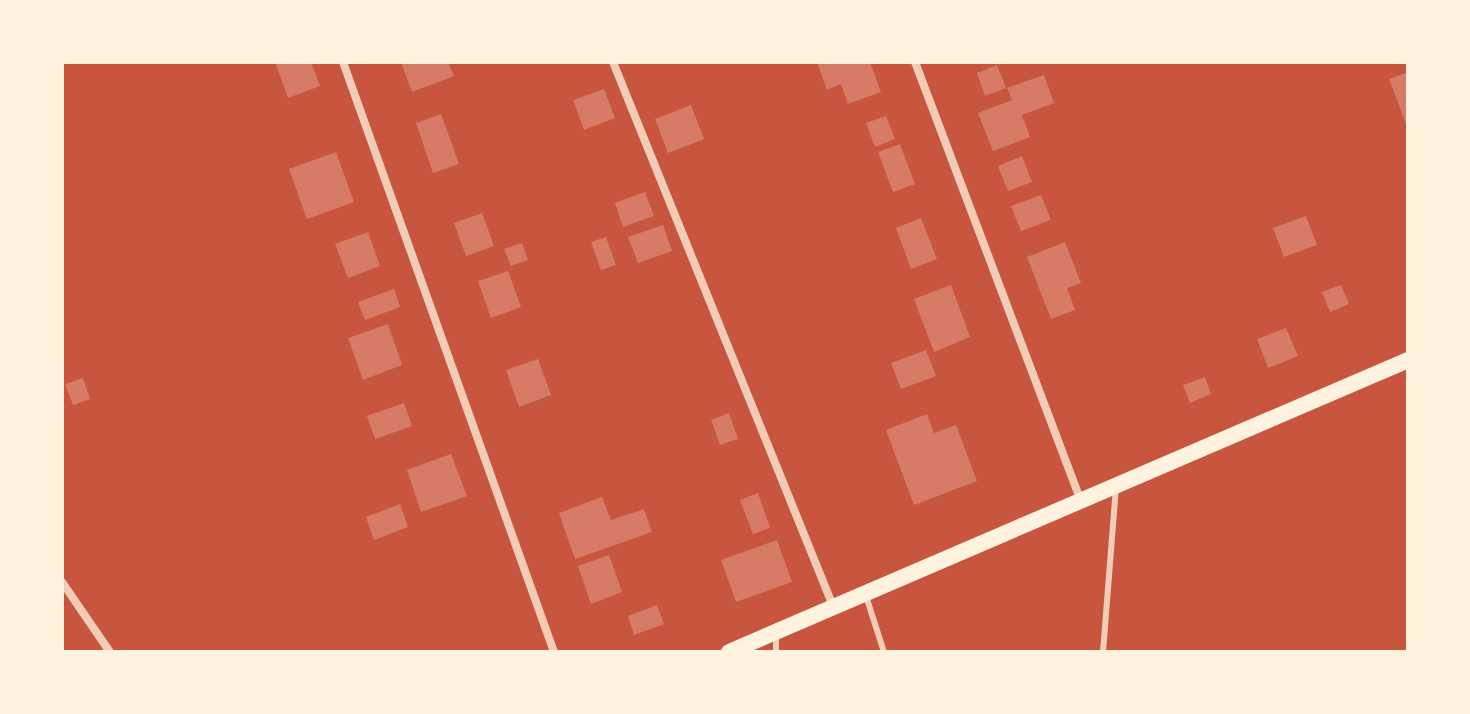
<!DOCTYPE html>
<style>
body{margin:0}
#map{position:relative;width:1470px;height:714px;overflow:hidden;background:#c8553d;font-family:"Fira Sans Condensed",sans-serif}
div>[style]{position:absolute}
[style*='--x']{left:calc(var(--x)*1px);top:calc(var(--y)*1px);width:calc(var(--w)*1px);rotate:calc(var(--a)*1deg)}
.building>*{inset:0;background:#d67c66}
.service>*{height:6px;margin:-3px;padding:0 3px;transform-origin:3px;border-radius:3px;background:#f1ccb7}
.minor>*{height:8px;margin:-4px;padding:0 4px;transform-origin:4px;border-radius:4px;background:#f1ccb7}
.secondary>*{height:16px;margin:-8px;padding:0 8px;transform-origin:8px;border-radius:8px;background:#fff3e0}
span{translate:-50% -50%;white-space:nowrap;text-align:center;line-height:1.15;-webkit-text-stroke:8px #fff3e0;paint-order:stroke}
.frame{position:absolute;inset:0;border:64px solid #fff3e0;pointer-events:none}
</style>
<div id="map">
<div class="building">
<div style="clip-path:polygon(275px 62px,311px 62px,320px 86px,288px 98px)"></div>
<div style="clip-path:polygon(401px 62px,448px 62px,454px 76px,412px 92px)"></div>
<div style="clip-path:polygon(817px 62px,870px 62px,881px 92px,848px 104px,841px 84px,827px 90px)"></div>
<div style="clip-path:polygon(997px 65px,1006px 88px,985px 96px,977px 73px)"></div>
<div style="clip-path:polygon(1408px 72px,1408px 129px,1389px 79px)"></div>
<div style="clip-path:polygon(1044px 75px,1054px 103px,1022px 115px,1030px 137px,993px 151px,978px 113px,1012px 100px,1007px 88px)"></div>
<div style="clip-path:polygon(604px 89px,615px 118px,584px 130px,573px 100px)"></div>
<div style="clip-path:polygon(691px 105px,704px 139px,668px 153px,655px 119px)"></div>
<div style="clip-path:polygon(441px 114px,459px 164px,433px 173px,416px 123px)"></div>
<div style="clip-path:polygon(886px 116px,895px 139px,875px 147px,866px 123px)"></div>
<div style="clip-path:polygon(900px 144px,915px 184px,893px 192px,878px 152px)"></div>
<div style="clip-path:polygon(336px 152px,354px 202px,307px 219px,289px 169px)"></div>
<div style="clip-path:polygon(1022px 156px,1032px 182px,1008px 191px,998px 166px)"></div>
<div style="clip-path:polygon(645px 192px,654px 216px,623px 227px,615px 203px)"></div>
<div style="clip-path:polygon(1041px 195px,1051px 220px,1021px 231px,1011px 206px)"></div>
<div style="clip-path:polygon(482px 213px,494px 246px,466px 256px,454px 223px)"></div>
<div style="clip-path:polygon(1306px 216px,1317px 245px,1284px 257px,1273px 228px)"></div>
<div style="clip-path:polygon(921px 218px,937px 259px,911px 269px,896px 228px)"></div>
<div style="clip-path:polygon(663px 225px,672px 251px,638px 263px,628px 237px)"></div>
<div style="clip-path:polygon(368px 232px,380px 266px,348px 278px,335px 244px)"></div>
<div style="clip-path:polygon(606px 237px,616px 265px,601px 270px,591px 242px)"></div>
<div style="clip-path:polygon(1065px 242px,1081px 283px,1067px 288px,1075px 310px,1051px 319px,1027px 257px)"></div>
<div style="clip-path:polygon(522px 243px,528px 260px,511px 266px,504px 249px)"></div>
<div style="clip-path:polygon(508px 271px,521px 307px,491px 318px,478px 281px)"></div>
<div style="clip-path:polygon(951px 285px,970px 337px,934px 352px,914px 299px)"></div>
<div style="clip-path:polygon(1341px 285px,1349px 304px,1330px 312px,1322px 292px)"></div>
<div style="clip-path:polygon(394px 289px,400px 307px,365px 320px,358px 302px)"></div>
<div style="clip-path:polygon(388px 324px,402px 365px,363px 380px,348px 338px)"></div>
<div style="clip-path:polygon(1286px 328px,1298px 356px,1268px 368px,1257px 339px)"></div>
<div style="clip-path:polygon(926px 350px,936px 376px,901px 389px,891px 363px)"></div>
<div style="clip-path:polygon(538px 359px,551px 395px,519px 407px,506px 370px)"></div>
<div style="clip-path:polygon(1205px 377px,1211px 394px,1190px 403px,1183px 385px)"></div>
<div style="clip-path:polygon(83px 378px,90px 399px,73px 405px,65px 384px)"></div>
<div style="clip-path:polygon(404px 403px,412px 426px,375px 439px,367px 416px)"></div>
<div style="clip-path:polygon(729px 413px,738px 439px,720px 445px,711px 420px)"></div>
<div style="clip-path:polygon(927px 414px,934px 433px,956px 425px,977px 481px,914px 505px,886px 430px)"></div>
<div style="clip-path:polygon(451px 454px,467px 496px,421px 512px,407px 470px)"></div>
<div style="clip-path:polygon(758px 493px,770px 528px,753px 534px,740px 500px)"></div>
<div style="clip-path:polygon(602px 497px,611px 520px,644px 509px,652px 532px,575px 559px,559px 513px)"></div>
<div style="clip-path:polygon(400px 504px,408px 527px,374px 540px,366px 517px)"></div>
<div style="clip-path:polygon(777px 540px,792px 582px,736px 602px,721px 560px)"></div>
<div style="clip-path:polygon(609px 555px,622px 592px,591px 604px,578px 566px)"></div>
<div style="clip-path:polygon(657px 605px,664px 624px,634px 635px,628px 616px)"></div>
</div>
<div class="service">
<div style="--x:866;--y:596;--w:59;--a:72.2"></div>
<div style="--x:776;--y:636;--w:16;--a:90"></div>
<div style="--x:1103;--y:652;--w:165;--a:-85.5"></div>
</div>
<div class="minor">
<div style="--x:343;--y:62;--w:627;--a:70.32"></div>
<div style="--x:613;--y:62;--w:587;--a:67.98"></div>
<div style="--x:915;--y:62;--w:466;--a:69.3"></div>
<div style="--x:62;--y:582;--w:85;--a:55.6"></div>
</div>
<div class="secondary">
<div style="--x:729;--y:652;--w:739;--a:-23.27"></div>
</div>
<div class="frame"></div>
</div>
